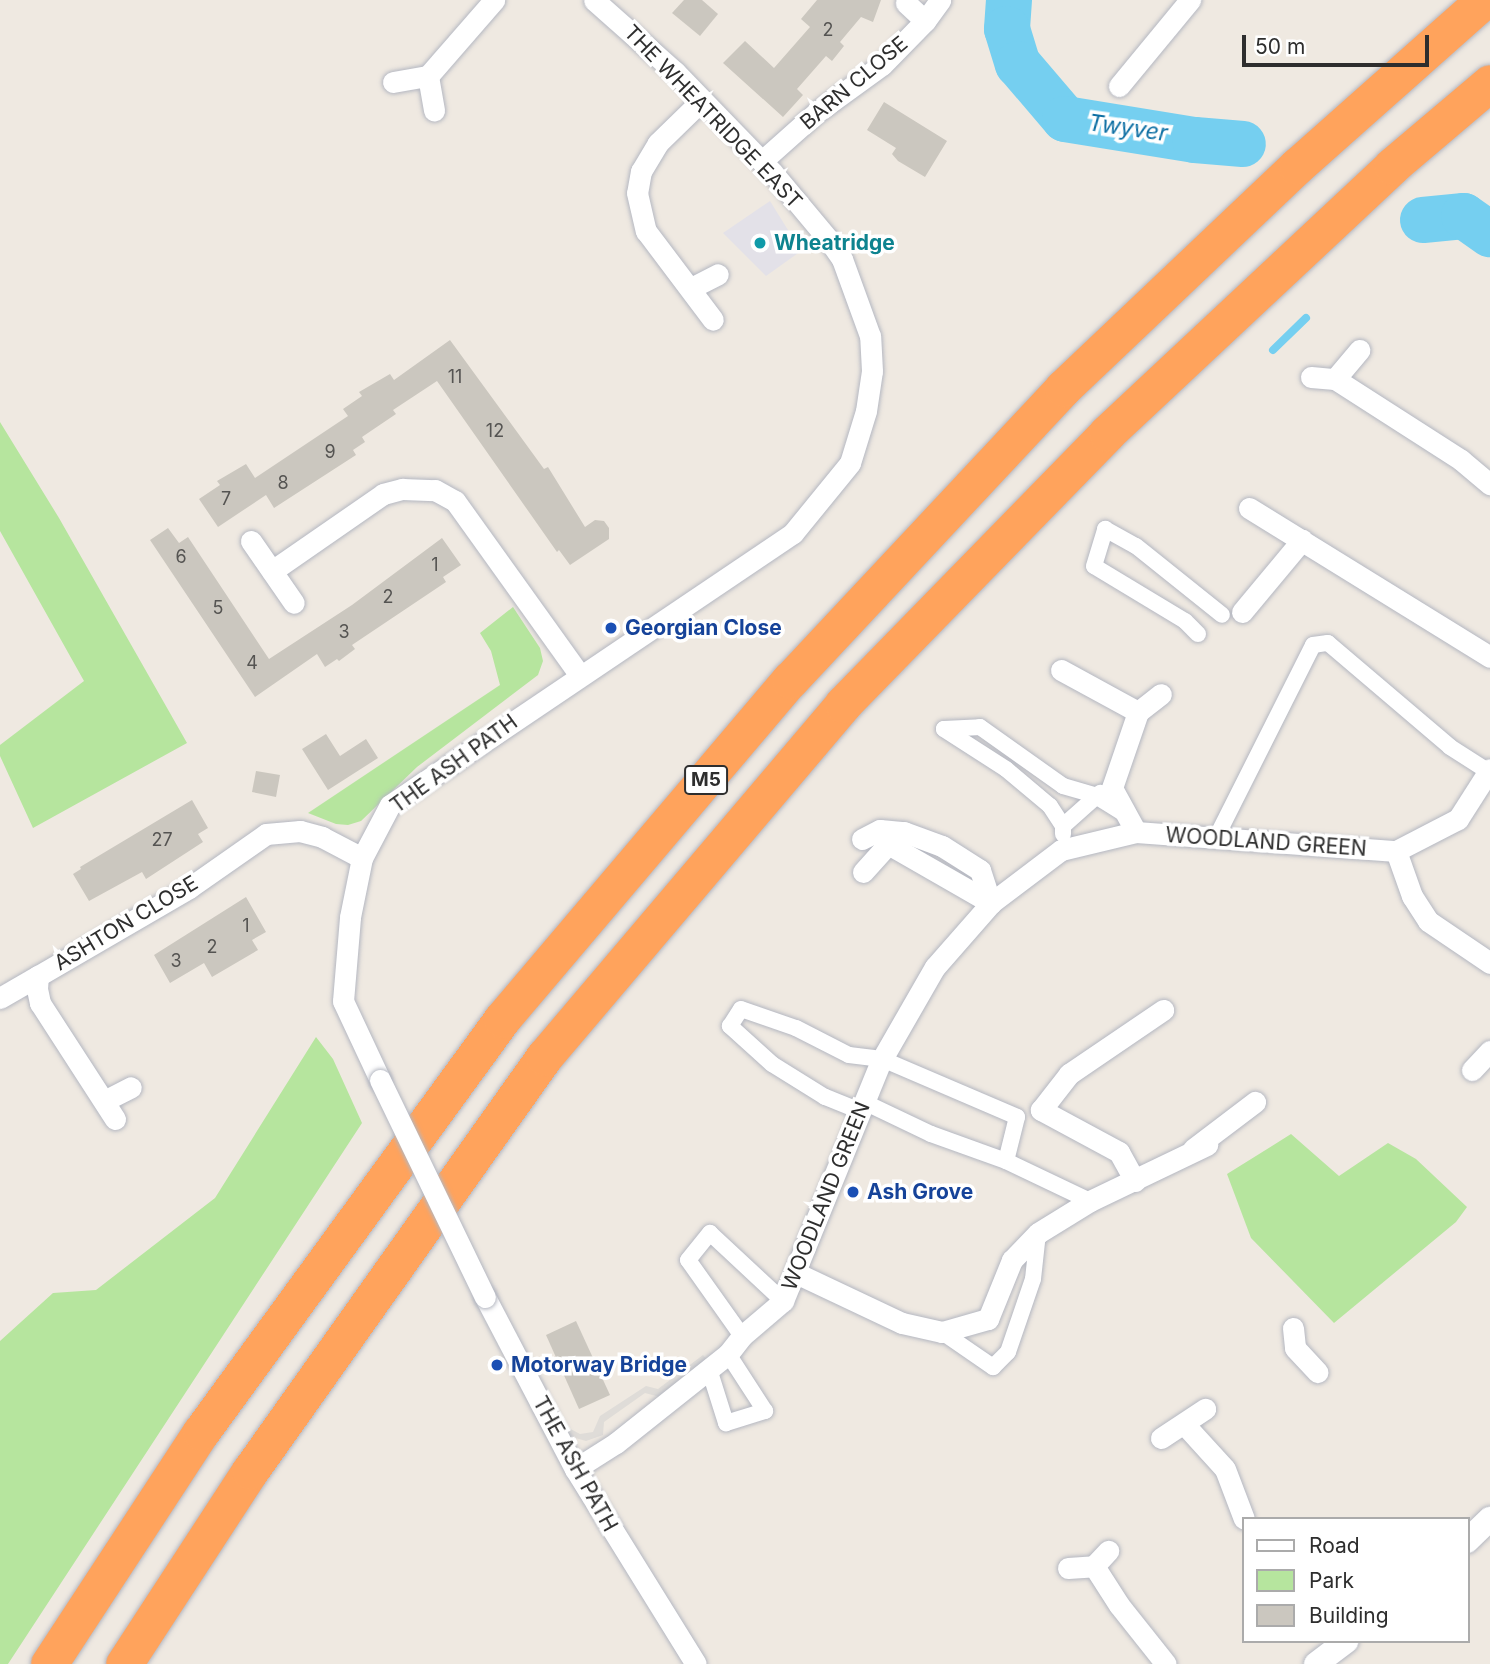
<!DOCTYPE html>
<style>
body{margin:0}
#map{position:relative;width:1490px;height:1664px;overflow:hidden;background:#efe9e1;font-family:Inter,sans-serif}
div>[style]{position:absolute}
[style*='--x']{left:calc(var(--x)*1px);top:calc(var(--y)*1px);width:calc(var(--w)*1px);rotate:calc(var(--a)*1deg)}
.industrial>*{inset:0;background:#e3e1e8}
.green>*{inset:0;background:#b6e59e}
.plaza>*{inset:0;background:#dfdcd8}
.stream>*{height:8px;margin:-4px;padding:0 4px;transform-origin:4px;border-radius:4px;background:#75cff0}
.river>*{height:46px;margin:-23px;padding:0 23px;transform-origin:23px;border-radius:23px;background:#75cff0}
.building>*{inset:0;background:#cbc7bf}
.roads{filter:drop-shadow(0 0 2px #b4b7c1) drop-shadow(0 0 2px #b4b7c1)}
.pedestrian>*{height:16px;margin:-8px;padding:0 8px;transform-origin:8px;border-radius:8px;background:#fff}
.minor>*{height:21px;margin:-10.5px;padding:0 10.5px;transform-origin:10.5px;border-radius:10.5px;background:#fff}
.tertiary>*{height:24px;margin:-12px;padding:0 12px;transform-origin:12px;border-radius:12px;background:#fff}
.motorway>*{height:37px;margin:-18.5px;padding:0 18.5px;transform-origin:18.5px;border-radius:18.5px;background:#ffa35c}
.bridges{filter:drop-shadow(0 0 2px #b4b7c1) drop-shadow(0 0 2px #b4b7c1)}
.minor-bridge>*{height:21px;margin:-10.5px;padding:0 10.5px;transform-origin:10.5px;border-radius:10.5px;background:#fff}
.dots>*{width:19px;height:19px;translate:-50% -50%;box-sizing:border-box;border:4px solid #fff;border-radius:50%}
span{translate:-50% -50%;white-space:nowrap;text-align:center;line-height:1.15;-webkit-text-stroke:7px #fff;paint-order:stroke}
.number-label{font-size:18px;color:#555452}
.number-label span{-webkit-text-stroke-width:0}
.shield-label span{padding:2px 5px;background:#fff;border:2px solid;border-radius:5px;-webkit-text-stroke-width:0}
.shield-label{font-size:19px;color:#2e2e2e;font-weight:700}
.street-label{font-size:21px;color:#2e2e2e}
.culture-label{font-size:21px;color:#0d838f;font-weight:700}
.left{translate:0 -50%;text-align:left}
.transit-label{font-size:21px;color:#164399;font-weight:700}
.water-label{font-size:23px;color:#0d6fa3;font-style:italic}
.legend{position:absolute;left:1242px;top:1517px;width:228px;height:126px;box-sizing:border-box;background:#fff;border:2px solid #ababab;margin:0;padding:9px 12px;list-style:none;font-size:21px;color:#2e2e2e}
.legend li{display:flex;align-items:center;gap:14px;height:35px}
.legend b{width:35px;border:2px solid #ababab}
.scale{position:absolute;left:1242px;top:35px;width:187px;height:32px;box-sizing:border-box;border:4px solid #2e2e2e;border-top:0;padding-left:9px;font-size:21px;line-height:24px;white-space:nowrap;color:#2e2e2e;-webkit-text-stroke:5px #fff;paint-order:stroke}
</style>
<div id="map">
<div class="industrial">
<div style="clip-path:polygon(770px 201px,801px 251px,766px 276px,723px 233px)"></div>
</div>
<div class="green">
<div style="clip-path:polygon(0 422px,59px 518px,187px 743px,33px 828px,0 756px,0 745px,84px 681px,0 531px)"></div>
<div style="clip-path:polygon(513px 607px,540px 648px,543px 661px,538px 675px,417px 767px,361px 821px,348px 825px,336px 824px,308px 813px,500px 685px,491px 651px,480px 633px)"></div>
<div style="clip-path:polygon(316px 1037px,333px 1059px,362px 1123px,8px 1664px,0 1664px,0 1341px,53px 1293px,96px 1290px,215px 1198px)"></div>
<div style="clip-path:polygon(1291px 1134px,1339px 1176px,1388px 1143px,1416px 1159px,1467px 1207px,1456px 1222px,1334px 1323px,1251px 1238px,1227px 1174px)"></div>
</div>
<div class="plaza">
<div style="clip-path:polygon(703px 1355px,707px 1360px,660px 1397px,645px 1393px,604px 1422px,603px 1435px,586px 1441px,565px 1435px,563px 1425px,580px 1434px,593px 1432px,600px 1416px,646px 1386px,658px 1389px)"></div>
</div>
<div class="stream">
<div style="--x:1273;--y:350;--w:46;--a:-44.1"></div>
</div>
<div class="river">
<div style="--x:1009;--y:0;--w:29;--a:94"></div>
<div style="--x:1007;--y:29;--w:37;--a:73"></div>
<div style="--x:1018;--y:64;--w:72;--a:49.5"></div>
<div style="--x:1065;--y:119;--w:132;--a:9.2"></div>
<div style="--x:1195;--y:140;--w:48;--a:4.8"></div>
<div style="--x:1423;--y:220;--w:41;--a:-5.6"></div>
<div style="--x:1464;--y:216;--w:32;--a:35"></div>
</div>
<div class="building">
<div style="clip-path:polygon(684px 0,702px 0,718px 14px,700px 36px,672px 13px)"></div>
<div style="clip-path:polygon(817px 0,881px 0,873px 22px,861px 17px,840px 42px,844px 46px,832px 61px,826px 56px,797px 89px,803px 95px,783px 117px,723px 63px,745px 41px,774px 68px,810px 27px,801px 19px)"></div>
<div style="clip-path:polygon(884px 102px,947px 141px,925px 177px,898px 161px,892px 154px,896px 148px,867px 130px)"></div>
<div style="clip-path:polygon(450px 340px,544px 469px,548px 467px,585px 527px,595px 520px,604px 521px,609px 528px,609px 539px,570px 565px,559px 550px,557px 552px,437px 381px,393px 410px,396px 414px,362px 437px,365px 442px,353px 450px,356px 455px,274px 508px,266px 495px,218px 527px,199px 499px,220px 485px,217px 481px,246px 464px,255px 478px,348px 416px,343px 409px,362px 396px,359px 392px,390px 374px,394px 380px)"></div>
<div style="clip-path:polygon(168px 528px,179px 543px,188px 537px,269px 659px,352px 605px,442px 538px,461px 565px,443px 577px,446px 582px,352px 645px,355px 649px,339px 661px,337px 659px,325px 667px,317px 654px,255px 697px,150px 540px)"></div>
<div style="clip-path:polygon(326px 734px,340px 756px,366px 739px,378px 758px,328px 790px,302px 749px)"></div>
<div style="clip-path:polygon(256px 771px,280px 775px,276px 797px,252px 792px)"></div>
<div style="clip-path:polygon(192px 800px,208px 828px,198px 834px,203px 842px,146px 879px,142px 872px,89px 901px,73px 874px,81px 869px,80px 867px)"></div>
<div style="clip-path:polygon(246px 897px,266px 932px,252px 940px,258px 950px,212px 977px,204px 963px,170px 983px,154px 955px)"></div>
<div style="clip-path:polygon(576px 1321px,610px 1395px,579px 1409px,546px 1335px)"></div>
</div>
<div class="roads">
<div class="pedestrian">
<div style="--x:1198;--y:634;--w:18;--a:-135"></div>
<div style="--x:1185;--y:621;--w:106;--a:-148.9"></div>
<div style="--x:1094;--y:566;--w:39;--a:-73"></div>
<div style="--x:1105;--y:529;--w:35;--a:29"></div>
<div style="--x:1136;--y:546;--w:110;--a:38.7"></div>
<div style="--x:1063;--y:826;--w:24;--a:-123"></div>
<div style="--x:1050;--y:806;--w:57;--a:-139.9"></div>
<div style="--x:1006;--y:769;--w:74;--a:-147.2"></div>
<div style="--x:944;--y:729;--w:36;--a:-3"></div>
<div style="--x:980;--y:727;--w:102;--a:35.4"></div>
<div style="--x:1063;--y:786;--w:32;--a:16"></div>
<div style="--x:1094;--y:795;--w:36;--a:32"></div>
<div style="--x:1220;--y:830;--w:207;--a:-63.3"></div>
<div style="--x:1313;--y:645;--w:15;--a:-8"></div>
<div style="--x:1328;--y:643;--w:160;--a:40.4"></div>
<div style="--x:1450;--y:747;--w:46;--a:32.7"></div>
<div style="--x:1063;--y:834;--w:8;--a:-90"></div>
<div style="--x:1063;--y:826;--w:50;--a:-41.7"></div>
<div style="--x:860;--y:1111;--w:38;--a:-158"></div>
<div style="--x:825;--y:1097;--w:62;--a:-148.1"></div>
<div style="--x:772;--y:1064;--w:57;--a:-137.9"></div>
<div style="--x:730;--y:1026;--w:20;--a:-57"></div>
<div style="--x:741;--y:1009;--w:58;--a:19.1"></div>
<div style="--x:796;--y:1028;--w:59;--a:27"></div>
<div style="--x:849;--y:1055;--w:33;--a:7"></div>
<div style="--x:882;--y:1059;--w:147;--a:23.2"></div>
<div style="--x:1017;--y:1117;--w:45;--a:104"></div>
<div style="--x:1006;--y:1161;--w:80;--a:-160.2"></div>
<div style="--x:931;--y:1134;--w:74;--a:-154.5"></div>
<div style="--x:1006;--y:1161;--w:93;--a:25.5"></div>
<div style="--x:942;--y:1332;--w:62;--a:34.5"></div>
<div style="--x:993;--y:1367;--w:21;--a:-45"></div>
<div style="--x:1008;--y:1352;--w:77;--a:-71.1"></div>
<div style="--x:1033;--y:1279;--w:46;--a:-83.8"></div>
<div style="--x:742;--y:1336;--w:93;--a:-125.4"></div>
<div style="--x:688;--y:1260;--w:35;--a:-51"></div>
<div style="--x:710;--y:1233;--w:100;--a:43"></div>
<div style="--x:709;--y:1369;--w:57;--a:72.5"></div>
<div style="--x:726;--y:1423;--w:41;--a:-17.1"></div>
<div style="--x:765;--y:1411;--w:68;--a:-123"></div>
</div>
<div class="minor">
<div style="--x:906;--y:3;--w:26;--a:43"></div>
<div style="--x:428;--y:76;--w:35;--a:80"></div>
<div style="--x:393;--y:82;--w:36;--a:-10"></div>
<div style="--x:428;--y:76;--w:101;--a:-49"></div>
<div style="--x:1119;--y:86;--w:112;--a:-50.5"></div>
<div style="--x:702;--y:100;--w:62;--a:135.7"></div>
<div style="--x:658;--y:143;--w:33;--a:121"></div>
<div style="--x:641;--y:171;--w:22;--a:100"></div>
<div style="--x:637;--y:193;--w:39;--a:77"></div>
<div style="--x:646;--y:231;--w:111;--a:53"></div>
<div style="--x:762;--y:161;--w:74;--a:-41.7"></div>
<div style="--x:817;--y:112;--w:80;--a:-35.9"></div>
<div style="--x:882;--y:65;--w:62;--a:-45.7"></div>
<div style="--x:925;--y:21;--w:26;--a:-54"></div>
<div style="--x:691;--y:288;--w:30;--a:-27"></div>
<div style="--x:1311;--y:377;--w:24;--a:5"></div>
<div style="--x:1335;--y:379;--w:150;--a:32.7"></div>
<div style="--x:1461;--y:460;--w:38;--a:40"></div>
<div style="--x:1335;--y:379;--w:38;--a:-50"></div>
<div style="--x:1249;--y:508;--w:283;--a:31.7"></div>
<div style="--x:251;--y:541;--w:75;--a:55.3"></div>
<div style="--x:272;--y:571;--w:135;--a:-34.7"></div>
<div style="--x:383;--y:494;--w:20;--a:-15"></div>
<div style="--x:402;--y:489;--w:33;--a:2"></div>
<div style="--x:435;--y:490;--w:23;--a:29"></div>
<div style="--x:455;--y:501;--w:213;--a:54.4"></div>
<div style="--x:1242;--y:612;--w:94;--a:-50.2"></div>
<div style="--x:1061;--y:670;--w:88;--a:28.6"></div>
<div style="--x:1138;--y:712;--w:80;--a:108.9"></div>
<div style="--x:1112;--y:788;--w:50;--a:61.4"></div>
<div style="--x:1138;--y:712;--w:29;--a:-38"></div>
<div style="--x:862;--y:839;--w:20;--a:-27"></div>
<div style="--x:880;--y:830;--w:24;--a:5"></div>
<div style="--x:904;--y:832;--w:40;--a:20.2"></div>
<div style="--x:942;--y:846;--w:45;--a:32.3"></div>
<div style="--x:980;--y:870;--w:35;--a:72"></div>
<div style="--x:1396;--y:851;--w:48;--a:70.4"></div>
<div style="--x:1412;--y:896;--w:30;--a:57"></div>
<div style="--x:1428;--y:921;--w:75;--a:34.1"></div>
<div style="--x:863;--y:872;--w:38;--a:-48"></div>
<div style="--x:888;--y:844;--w:119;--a:29.8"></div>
<div style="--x:0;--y:998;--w:44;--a:-30.1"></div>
<div style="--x:1472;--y:1070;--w:26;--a:-47"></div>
<div style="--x:380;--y:1080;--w:87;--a:-115.1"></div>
<div style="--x:343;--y:1001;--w:84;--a:-85.2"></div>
<div style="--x:350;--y:917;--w:60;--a:-78.5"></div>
<div style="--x:362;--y:858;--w:60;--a:-62.2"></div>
<div style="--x:390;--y:805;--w:486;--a:-34"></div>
<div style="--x:793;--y:533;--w:90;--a:-50.8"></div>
<div style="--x:850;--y:463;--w:54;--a:-72.9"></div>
<div style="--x:866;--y:411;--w:40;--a:-81.5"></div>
<div style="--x:872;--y:371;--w:35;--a:-93"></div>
<div style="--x:870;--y:336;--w:82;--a:-110"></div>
<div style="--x:842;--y:259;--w:24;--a:-125"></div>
<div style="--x:828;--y:239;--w:87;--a:-129.9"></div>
<div style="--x:772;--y:172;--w:139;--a:-134.1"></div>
<div style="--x:675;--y:72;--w:108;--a:-138.4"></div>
<div style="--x:104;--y:1101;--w:30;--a:-27"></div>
<div style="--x:115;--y:1119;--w:138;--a:-122.9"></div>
<div style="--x:40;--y:1003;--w:14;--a:-102"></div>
<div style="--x:37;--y:989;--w:13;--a:-86"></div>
<div style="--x:38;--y:976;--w:175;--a:-30.2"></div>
<div style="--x:189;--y:888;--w:94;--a:-35"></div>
<div style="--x:266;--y:834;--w:34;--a:-5"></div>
<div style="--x:300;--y:831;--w:23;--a:15"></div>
<div style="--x:322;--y:837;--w:45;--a:27.7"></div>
<div style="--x:1193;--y:1149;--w:78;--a:-37.2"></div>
<div style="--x:1135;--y:1181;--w:33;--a:-119"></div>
<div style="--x:1119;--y:1152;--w:89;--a:-151.7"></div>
<div style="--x:1041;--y:1110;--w:46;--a:-52.1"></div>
<div style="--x:1069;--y:1074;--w:114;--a:-34.2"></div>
<div style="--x:796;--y:1273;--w:117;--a:25.3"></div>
<div style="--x:902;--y:1323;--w:41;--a:12.7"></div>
<div style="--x:942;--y:1332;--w:48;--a:-15.8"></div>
<div style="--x:988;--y:1319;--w:64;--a:-67.9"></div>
<div style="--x:1012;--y:1260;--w:37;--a:-46"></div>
<div style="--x:1038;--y:1233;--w:61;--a:-31.6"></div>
<div style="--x:1090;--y:1201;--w:130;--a:-25.6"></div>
<div style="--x:485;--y:1297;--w:194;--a:62.4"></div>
<div style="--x:575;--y:1469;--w:229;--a:58.2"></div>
<div style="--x:1293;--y:1328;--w:20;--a:84"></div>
<div style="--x:1295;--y:1348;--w:33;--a:47"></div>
<div style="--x:1185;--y:1425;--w:59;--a:47.7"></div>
<div style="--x:1225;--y:1469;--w:53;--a:69.2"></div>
<div style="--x:1161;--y:1438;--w:53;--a:-33.4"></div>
<div style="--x:575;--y:1469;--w:49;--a:-32.4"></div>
<div style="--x:616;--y:1443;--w:143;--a:-38.5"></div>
<div style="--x:728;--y:1354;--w:23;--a:-52"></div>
<div style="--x:742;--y:1336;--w:54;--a:-40.5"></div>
<div style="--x:783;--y:1301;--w:261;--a:-67.8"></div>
<div style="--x:882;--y:1059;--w:106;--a:-60.1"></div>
<div style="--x:935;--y:967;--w:85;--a:-48.8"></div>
<div style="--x:991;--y:903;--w:88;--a:-37.1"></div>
<div style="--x:1061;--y:850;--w:77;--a:-13.5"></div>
<div style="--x:1136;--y:832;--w:261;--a:4.2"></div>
<div style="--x:1396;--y:851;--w:70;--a:-27.3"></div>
<div style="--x:1458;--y:819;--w:59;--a:-57.4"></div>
<div style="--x:1094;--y:1566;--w:46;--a:57.3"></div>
<div style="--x:1119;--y:1605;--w:75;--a:51.5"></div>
<div style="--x:1068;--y:1568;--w:26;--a:-4"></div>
<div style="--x:1094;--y:1566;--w:21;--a:-47"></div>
</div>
<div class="tertiary">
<div style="--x:1467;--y:1541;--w:32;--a:-44"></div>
<div style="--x:1316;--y:1664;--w:38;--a:-37"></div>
</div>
<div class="motorway">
<div style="--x:49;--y:1664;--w:277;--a:-56.8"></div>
<div style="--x:201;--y:1432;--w:511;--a:-53.91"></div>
<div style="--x:502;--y:1019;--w:445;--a:-49.7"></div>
<div style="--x:790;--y:680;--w:400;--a:-46.9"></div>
<div style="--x:1063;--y:388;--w:323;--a:-43.5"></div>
<div style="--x:1297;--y:166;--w:250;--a:-41.6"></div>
<div style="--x:124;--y:1664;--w:230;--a:-56.9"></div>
<div style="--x:250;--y:1471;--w:508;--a:-54.62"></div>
<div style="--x:544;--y:1057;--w:463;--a:-49.7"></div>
<div style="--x:843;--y:704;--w:378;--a:-45.7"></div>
<div style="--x:1107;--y:433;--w:391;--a:-43.1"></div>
<div style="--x:1392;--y:166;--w:128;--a:-40.3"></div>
</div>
</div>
<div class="bridges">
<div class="minor-bridge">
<div style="--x:380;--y:1080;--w:241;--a:64.2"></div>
</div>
</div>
<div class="dots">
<div style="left:760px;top:243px;background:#0f9aa8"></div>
<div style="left:611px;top:628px;background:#1a4fb4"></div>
<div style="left:853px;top:1192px;background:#1a4fb4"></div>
<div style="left:497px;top:1365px;background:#1a4fb4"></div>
</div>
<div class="number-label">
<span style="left:828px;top:30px">2</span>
<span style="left:455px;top:377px">11</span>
<span style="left:495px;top:431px">12</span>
<span style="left:330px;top:452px">9</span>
<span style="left:283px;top:483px">8</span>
<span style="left:226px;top:499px">7</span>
<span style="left:181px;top:557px">6</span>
<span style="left:435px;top:565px">1</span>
<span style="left:388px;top:597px">2</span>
<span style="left:218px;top:608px">5</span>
<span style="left:344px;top:632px">3</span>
<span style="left:252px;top:663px">4</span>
<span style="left:162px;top:840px">27</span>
<span style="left:246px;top:926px">1</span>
<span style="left:212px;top:947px">2</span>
<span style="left:176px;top:961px">3</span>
</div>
<div class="shield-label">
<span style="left:706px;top:780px">M5</span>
</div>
<div class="street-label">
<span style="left:854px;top:83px;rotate:-40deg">BARN CLOSE</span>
<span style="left:713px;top:117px;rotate:46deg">THE WHEATRIDGE EAST</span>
<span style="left:454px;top:764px;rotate:-36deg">THE ASH PATH</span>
<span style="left:1266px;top:842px;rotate:4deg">WOODLAND GREEN</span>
<span style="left:126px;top:923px;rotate:-31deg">ASHTON CLOSE</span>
<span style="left:826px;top:1196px;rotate:-68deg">WOODLAND GREEN</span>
<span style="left:575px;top:1464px;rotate:61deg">THE ASH PATH</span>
</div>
<div class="culture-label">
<span class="left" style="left:774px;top:243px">Wheatridge</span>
</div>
<div class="transit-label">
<span class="left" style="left:625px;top:628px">Georgian Close</span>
<span class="left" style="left:867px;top:1192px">Ash Grove</span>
<span class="left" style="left:511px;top:1365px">Motorway Bridge</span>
</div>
<div class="water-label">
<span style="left:1128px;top:128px;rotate:8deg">Twyver</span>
</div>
<ul class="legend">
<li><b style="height:9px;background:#fff"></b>Road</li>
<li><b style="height:19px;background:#b6e59e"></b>Park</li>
<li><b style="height:19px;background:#cbc7bf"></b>Building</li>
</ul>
<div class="scale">50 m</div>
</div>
